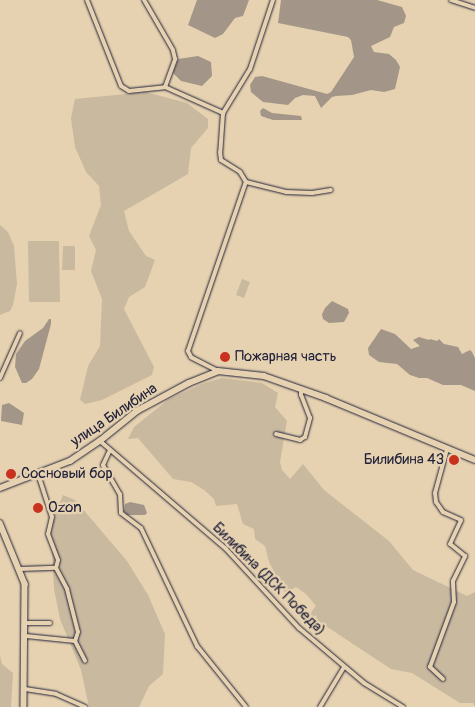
<!DOCTYPE html>
<meta charset="utf-8">
<style>
body{margin:0}
#map{position:relative;width:475px;height:707px;overflow:hidden;background:#e6d2b0;font-family:Pangolin,sans-serif}
div>[style]{position:absolute}
[style*='--x']{left:calc(var(--x)*1px);top:calc(var(--y)*1px);width:calc(var(--w)*1px);rotate:calc(var(--a)*1deg)}
.green>*{inset:0;background:#c9b99f}
.water>*{inset:0;background:#a39688}
.roads{filter:drop-shadow(0 0 1px #22223b) drop-shadow(0 0 1px #22223b)}
.street>*{height:4px;margin:-2px;padding:0 2px;transform-origin:2px;border-radius:2px;background:#e6d2b0}
.secondary>*{height:5.5px;margin:-2.75px;padding:0 2.75px;transform-origin:2.75px;border-radius:2.75px;background:#e6d2b0}
.dots>*{width:14px;height:14px;translate:-50% -50%;box-sizing:border-box;border:2px solid #e6d2b0;border-radius:50%}
span{translate:-50% -50%;white-space:nowrap;text-align:center;line-height:1.15;-webkit-text-stroke:4.5px #e6d2b0;paint-order:stroke}
.poi-label{font-size:15px;color:#22223b}
.left{translate:0 -50%;text-align:left}
.right{translate:-100% -50%;text-align:right}
.street-label{font-size:15px;color:#22223b}
</style>
<div id="map">
<div class="green">
<div style="clip-path:polygon(146px 92px,187px 103px,208px 119px,208px 128px,191px 148px,188px 174px,124px 211px,129px 231px,146px 256px,155px 260px,145px 287px,129px 297px,124px 309px,154px 367px,152px 375px,102px 400px,85px 404px,80px 400px,88px 366px,100px 346px,102px 299px,91px 271px,96px 250px,89px 236px,101px 205px,99px 186px,86px 172px,75px 147px,71px 118px,75px 99px)"></div>
<div style="clip-path:polygon(0 225px,8px 232px,14px 246px,17px 284px,13px 305px,10px 311px,0 315px)"></div>
<div style="clip-path:polygon(28px 241px,59px 241px,60px 302px,29px 302px)"></div>
<div style="clip-path:polygon(63px 246px,75px 246px,75px 270px,62px 270px)"></div>
<div style="clip-path:polygon(242px 279px,250px 282px,244px 298px,236px 295px)"></div>
<div style="clip-path:polygon(222px 378px,262px 383px,278px 393px,275px 407px,287px 421px,280px 462px,282px 470px,290px 479px,303px 464px,324px 490px,389px 541px,413px 570px,467px 596px,475px 592px,475px 706px,473px 703px,460px 703px,412px 673px,391px 669px,309px 615px,316px 606px,306px 594px,296px 587px,285px 593px,269px 562px,265px 546px,255px 539px,254px 529px,243px 524px,237px 504px,216px 506px,214px 499px,204px 490px,191px 482px,173px 479px,138px 438px,128px 439px,134px 427px,169px 399px,202px 384px)"></div>
<div style="clip-path:polygon(63px 495px,75px 500px,81px 507px,127px 561px,148px 595px,165px 634px,163px 674px,149px 686px,139px 707px,89px 707px,81px 670px,60px 619px,54px 589px,51px 531px,55px 514px)"></div>
<div style="clip-path:polygon(0 655px,2px 664px,13px 673px,11px 707px,0 707px)"></div>
</div>
<div class="water">
<div style="clip-path:polygon(197px 0,249px 0,243px 16px,235px 18px,223px 34px,215px 38px,188px 25px)"></div>
<div style="clip-path:polygon(281px 0,377px 0,402px 7px,406px 16px,404px 23px,394px 27px,390px 37px,371px 46px,374px 52px,389px 54px,396px 60px,400px 67px,395px 89px,384px 92px,371px 90px,352px 95px,336px 96px,332px 97px,321px 108px,315px 96px,303px 95px,295px 98px,288px 105px,263px 102px,251px 92px,250px 85px,255px 77px,262px 76px,327px 94px,331px 92px,354px 57px,351px 40px,348px 37px,278px 23px)"></div>
<div style="clip-path:polygon(198px 56px,211px 62px,212px 76px,202px 86px,181px 81px,173px 73px,178px 59px)"></div>
<div style="clip-path:polygon(263px 108px,272px 113px,301px 116px,302px 120px,273px 120px,261px 116px,260px 111px)"></div>
<div style="clip-path:polygon(332px 301px,348px 309px,349px 313px,344px 322px,329px 323px,323px 319px,322px 314px,325px 308px)"></div>
<div style="clip-path:polygon(49px 319px,51px 319px,51px 324px,39px 369px,32px 379px,26px 383px,22px 383px,15px 367px,16px 354px,25px 341px,43px 328px)"></div>
<div style="clip-path:polygon(381px 329px,395px 334px,411px 349px,420px 346px,413px 340px,419px 337px,429px 340px,430px 339px,437px 341px,439px 339px,444px 344px,458px 347px,462px 354px,470px 350px,472px 352px,475px 358px,475px 391px,461px 385px,443px 385px,427px 378px,419px 378px,410px 375px,397px 364px,379px 362px,369px 355px,368px 348px)"></div>
<div style="clip-path:polygon(9px 403px,24px 413px,22px 425px,1px 421px,2px 405px)"></div>
<div style="clip-path:polygon(130px 502px,144px 505px,147px 513px,145px 515px,126px 515px,124px 511px,125px 504px)"></div>
</div>
<div class="roads">
<div class="street">
<div style="--x:87;--y:0;--w:92;--a:68.4"></div>
<div style="--x:121;--y:86;--w:9;--a:32"></div>
<div style="--x:129;--y:91;--w:36;--a:-6"></div>
<div style="--x:165;--y:87;--w:30;--a:-70"></div>
<div style="--x:175;--y:59;--w:9;--a:-103"></div>
<div style="--x:173;--y:50;--w:58;--a:-120.1"></div>
<div style="--x:273;--y:0;--w:73;--a:108.4"></div>
<div style="--x:250;--y:69;--w:52;--a:121.5"></div>
<div style="--x:223;--y:113;--w:39;--a:94"></div>
<div style="--x:220;--y:152;--w:8;--a:83"></div>
<div style="--x:221;--y:160;--w:22;--a:32"></div>
<div style="--x:240;--y:172;--w:12;--a:59"></div>
<div style="--x:246;--y:182;--w:41;--a:14"></div>
<div style="--x:286;--y:192;--w:26;--a:2"></div>
<div style="--x:312;--y:193;--w:19;--a:-9"></div>
<div style="--x:451;--y:0;--w:25;--a:18"></div>
<div style="--x:165;--y:87;--w:64;--a:24.1"></div>
<div style="--x:218;--y:371;--w:30;--a:-153"></div>
<div style="--x:191;--y:357;--w:7;--a:-117"></div>
<div style="--x:188;--y:351;--w:179;--a:-71.1"></div>
<div style="--x:0;--y:378;--w:49;--a:-66"></div>
<div style="--x:276;--y:434;--w:25;--a:14"></div>
<div style="--x:300;--y:440;--w:6;--a:-31"></div>
<div style="--x:305;--y:437;--w:20;--a:-75"></div>
<div style="--x:310;--y:418;--w:25;--a:-111"></div>
<div style="--x:301;--y:395;--w:6;--a:-90"></div>
<div style="--x:100;--y:441;--w:166;--a:40.6"></div>
<div style="--x:226;--y:549;--w:108;--a:47.3"></div>
<div style="--x:299;--y:628;--w:85;--a:40.2"></div>
<div style="--x:364;--y:683;--w:46;--a:31.6"></div>
<div style="--x:110;--y:450;--w:17;--a:115"></div>
<div style="--x:103;--y:465;--w:34;--a:60"></div>
<div style="--x:120;--y:494;--w:19;--a:87"></div>
<div style="--x:121;--y:513;--w:25;--a:37"></div>
<div style="--x:141;--y:528;--w:131;--a:64.6"></div>
<div style="--x:197;--y:646;--w:78;--a:51.2"></div>
<div style="--x:38;--y:474;--w:45;--a:72"></div>
<div style="--x:52;--y:517;--w:17;--a:103"></div>
<div style="--x:48;--y:534;--w:28;--a:69"></div>
<div style="--x:58;--y:560;--w:8;--a:104"></div>
<div style="--x:56;--y:568;--w:24;--a:62"></div>
<div style="--x:67;--y:589;--w:44;--a:75.7"></div>
<div style="--x:78;--y:632;--w:9;--a:108"></div>
<div style="--x:75;--y:641;--w:22;--a:63"></div>
<div style="--x:20;--y:569;--w:36;--a:-2"></div>
<div style="--x:26;--y:623;--w:24;--a:0"></div>
<div style="--x:26;--y:636;--w:49;--a:5.8"></div>
<div style="--x:443;--y:679;--w:18;--a:-137"></div>
<div style="--x:430;--y:667;--w:69;--a:-69.7"></div>
<div style="--x:454;--y:602;--w:21;--a:-93"></div>
<div style="--x:453;--y:581;--w:28;--a:-64"></div>
<div style="--x:465;--y:556;--w:19;--a:-141"></div>
<div style="--x:450;--y:544;--w:26;--a:-65"></div>
<div style="--x:461;--y:520;--w:20;--a:-156"></div>
<div style="--x:443;--y:512;--w:12;--a:-125"></div>
<div style="--x:436;--y:502;--w:9;--a:-96"></div>
<div style="--x:435;--y:493;--w:46;--a:-74.7"></div>
<div style="--x:25;--y:689;--w:31;--a:9"></div>
<div style="--x:56;--y:694;--w:32;--a:24"></div>
<div style="--x:320;--y:707;--w:47;--a:-59"></div>
</div>
<div class="secondary">
<div style="--x:0;--y:488;--w:75;--a:-21.1"></div>
<div style="--x:70;--y:461;--w:36;--a:-34"></div>
<div style="--x:100;--y:441;--w:48;--a:-39"></div>
<div style="--x:137;--y:411;--w:59;--a:-28.3"></div>
<div style="--x:189;--y:383;--w:31;--a:-22"></div>
<div style="--x:218;--y:371;--w:46;--a:6.2"></div>
<div style="--x:264;--y:376;--w:66;--a:19.5"></div>
<div style="--x:326;--y:398;--w:161;--a:22.6"></div>
<div style="--x:0;--y:523;--w:66;--a:67.7"></div>
<div style="--x:25;--y:584;--w:123;--a:90.5"></div>
</div>
</div>
<div class="dots">
<div style="left:225px;top:357px;background:#c8321e"></div>
<div style="left:454px;top:460px;background:#c8321e"></div>
<div style="left:11px;top:474px;background:#c8321e"></div>
<div style="left:38px;top:508px;background:#c8321e"></div>
</div>
<div class="poi-label">
<span class="left" style="left:235px;top:357px">Пожарная часть</span>
<span class="right" style="left:444px;top:460px">Билибина 43</span>
<span class="left" style="left:21px;top:474px">Сосновый бор</span>
<span class="left" style="left:48px;top:508px">Ozon</span>
</div>
<div class="street-label">
<span style="left:114px;top:415px;rotate:-34deg">улица Билибина</span>
<span style="left:269px;top:579px;rotate:45deg">Билибина (ДСК Победа)</span>
</div>
</div>
